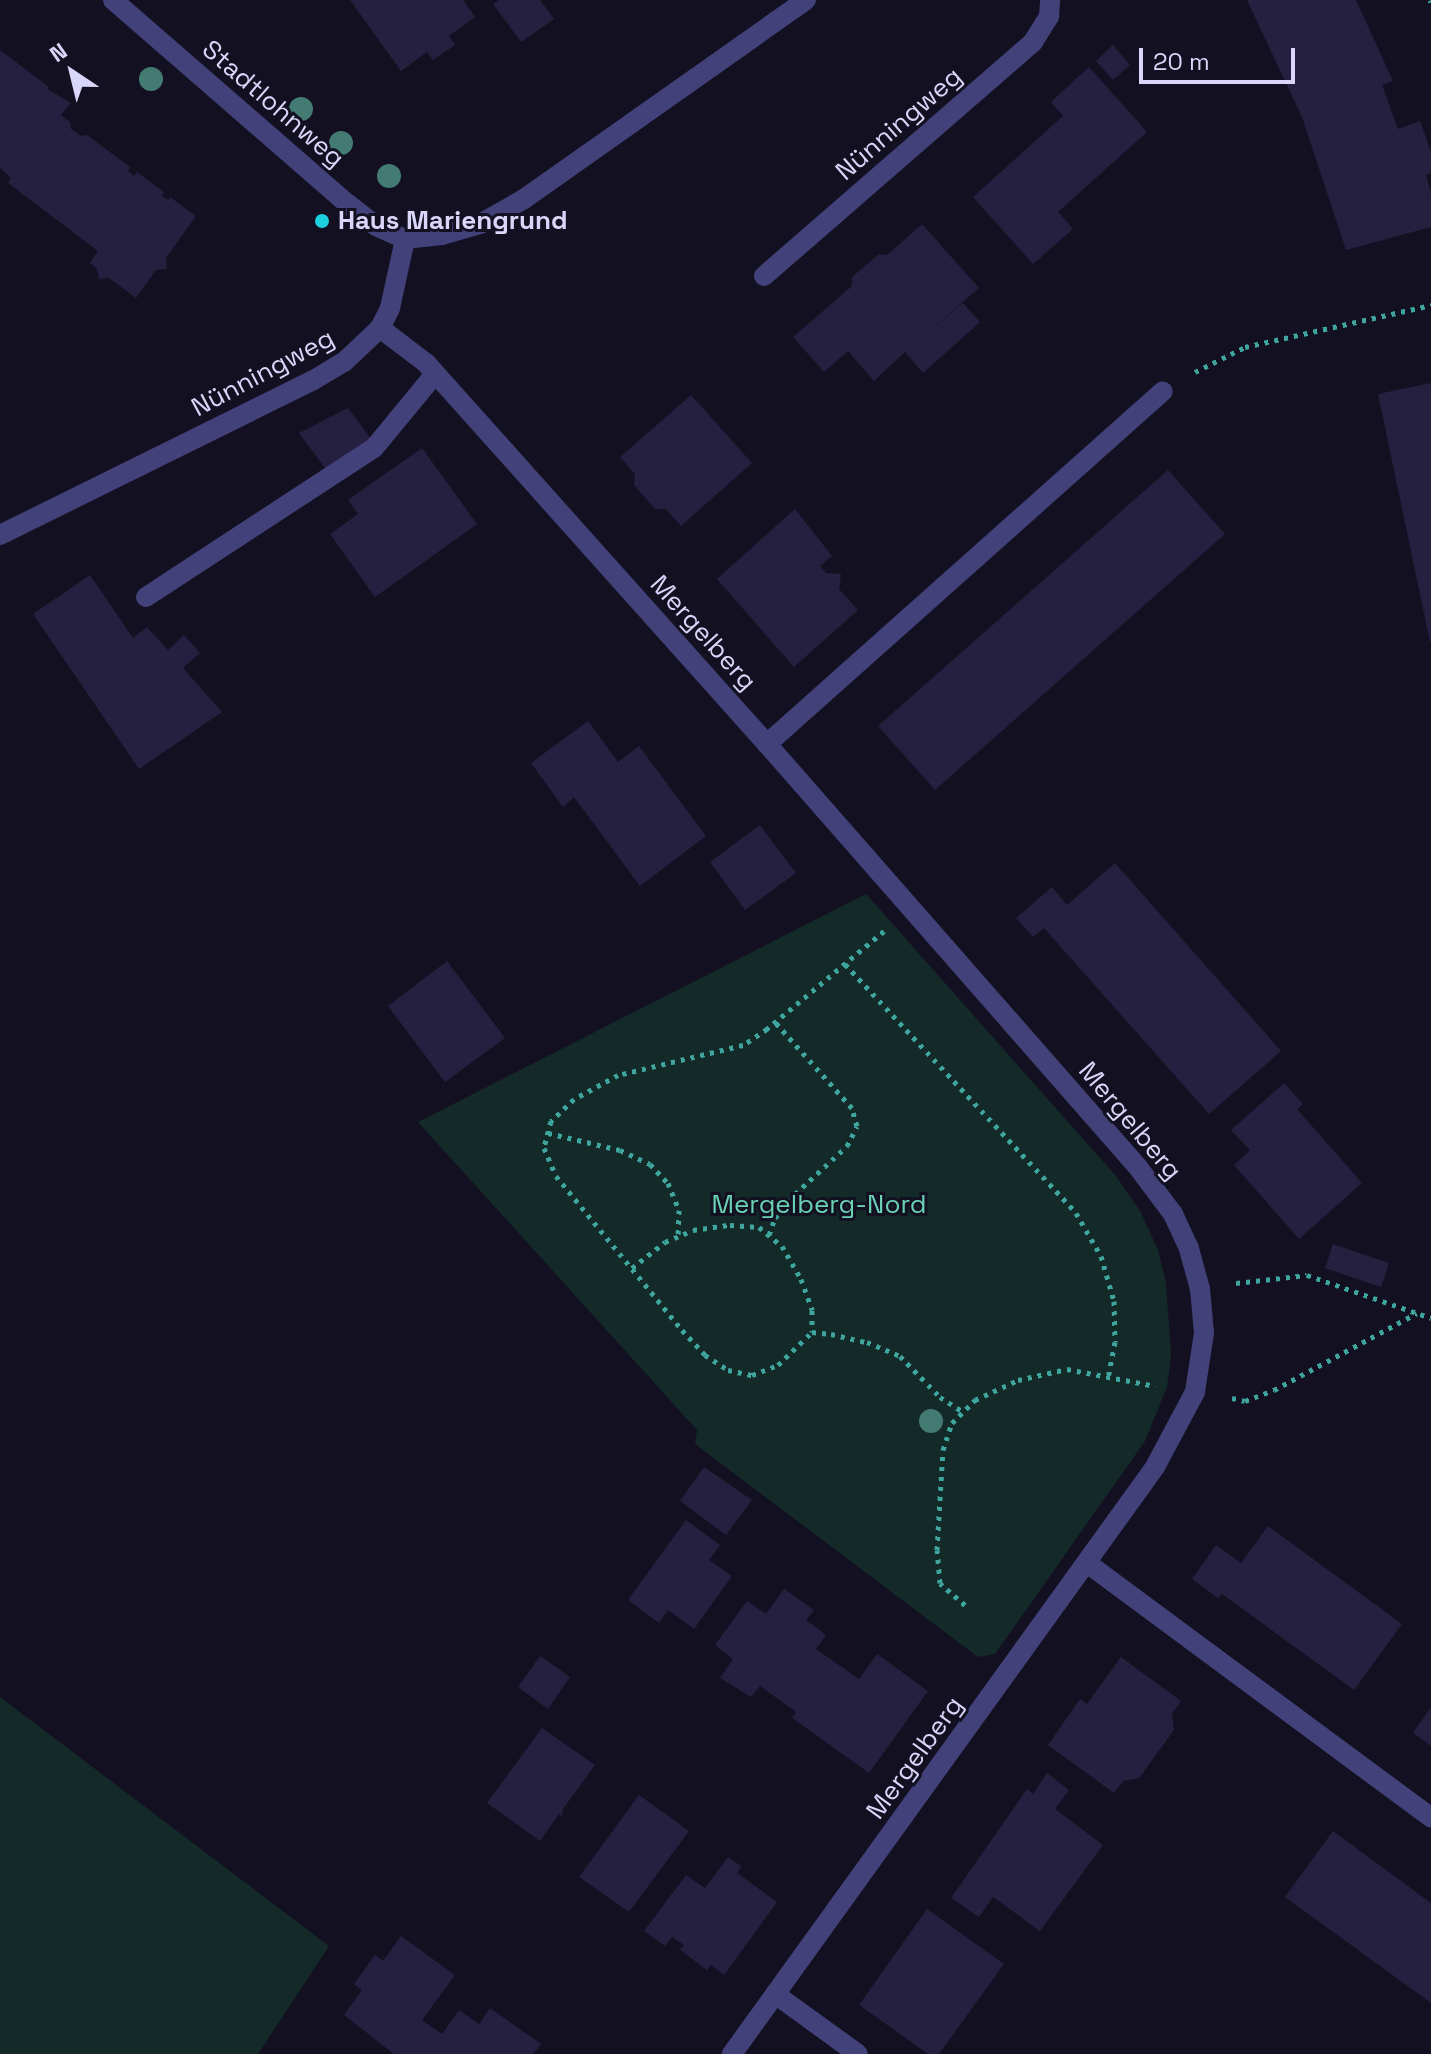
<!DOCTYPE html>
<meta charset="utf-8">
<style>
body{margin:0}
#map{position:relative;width:1431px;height:2054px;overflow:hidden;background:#131121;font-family:"Space Grotesk",sans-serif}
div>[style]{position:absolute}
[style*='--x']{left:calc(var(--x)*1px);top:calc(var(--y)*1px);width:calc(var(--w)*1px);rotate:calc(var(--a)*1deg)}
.green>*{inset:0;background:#142a29}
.building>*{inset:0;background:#251f40}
.path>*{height:5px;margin-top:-2.5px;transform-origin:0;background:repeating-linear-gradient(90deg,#3ea69e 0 4px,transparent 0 10px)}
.service>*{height:20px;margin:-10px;padding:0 10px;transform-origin:10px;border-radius:10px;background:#42417a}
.minor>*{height:20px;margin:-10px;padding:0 10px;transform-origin:10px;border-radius:10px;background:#42417a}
.trees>*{width:24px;height:24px;margin:-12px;border-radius:50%;background:#437b72}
.dots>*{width:22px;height:22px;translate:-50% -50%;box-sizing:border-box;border:4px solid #131121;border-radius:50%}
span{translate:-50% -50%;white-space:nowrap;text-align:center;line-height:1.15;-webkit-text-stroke:6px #131121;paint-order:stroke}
.street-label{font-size:26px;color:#d9d6fa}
.poi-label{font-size:26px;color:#d9d6fa;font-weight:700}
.left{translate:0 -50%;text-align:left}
.park-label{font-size:26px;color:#6bd1b5}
.north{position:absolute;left:32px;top:32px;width:80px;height:80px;-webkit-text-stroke:6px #131121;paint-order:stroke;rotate:325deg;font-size:22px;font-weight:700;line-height:32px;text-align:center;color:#d9d6fa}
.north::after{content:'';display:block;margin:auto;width:28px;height:36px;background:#d9d6fa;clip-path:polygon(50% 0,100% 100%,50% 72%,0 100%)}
.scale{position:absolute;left:1139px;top:48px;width:156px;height:36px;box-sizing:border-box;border:4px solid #d9d6fa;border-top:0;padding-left:10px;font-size:24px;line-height:28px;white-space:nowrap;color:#d9d6fa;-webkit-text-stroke:6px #131121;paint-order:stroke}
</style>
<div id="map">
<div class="green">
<div style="clip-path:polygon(866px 894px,1116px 1176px,1140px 1211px,1158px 1250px,1166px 1283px,1171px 1354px,1167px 1387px,1145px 1441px,995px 1654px,978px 1657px,695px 1444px,697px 1430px,418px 1122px)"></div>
<div style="clip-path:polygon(0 1697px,329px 1946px,258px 2054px,0 2054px)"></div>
</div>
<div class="building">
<div style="clip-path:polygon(350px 0,463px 0,475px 17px,449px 36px,455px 45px,433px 60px,427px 52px,401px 71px)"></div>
<div style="clip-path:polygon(499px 0,540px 0,554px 19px,521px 42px,493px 4px)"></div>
<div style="clip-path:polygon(1247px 0,1356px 0,1393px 81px,1382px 85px,1398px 129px,1420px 121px,1431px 152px,1431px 173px,1426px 175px,1431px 193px,1431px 227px,1346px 250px,1302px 117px)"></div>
<div style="clip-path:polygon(1113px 45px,1130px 65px,1113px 80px,1096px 61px)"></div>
<div style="clip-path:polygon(0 50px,49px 87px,47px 89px,71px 103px,61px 115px,70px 122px,71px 129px,81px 136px,87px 135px,130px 167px,128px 171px,134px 176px,137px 172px,164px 192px,162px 196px,168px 200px,170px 197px,196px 216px,166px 258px,167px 269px,156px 270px,136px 298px,109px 278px,99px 279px,97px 269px,90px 263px,98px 251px,8px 183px,11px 178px,0 168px)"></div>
<div style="clip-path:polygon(1089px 67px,1147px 132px,1058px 212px,1073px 229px,1033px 264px,973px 197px,1063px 116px,1051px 102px)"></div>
<div style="clip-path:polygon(922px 224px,979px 288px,926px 334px,963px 303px,980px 322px,923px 373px,905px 352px,874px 381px,848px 351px,824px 372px,793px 337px,852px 286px,852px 277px,879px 254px,887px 255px)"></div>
<div style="clip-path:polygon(1431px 383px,1431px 642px,1430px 642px,1378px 394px)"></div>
<div style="clip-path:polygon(691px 395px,752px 463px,681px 526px,666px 509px,655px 509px,634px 485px,635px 474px,620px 457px)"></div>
<div style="clip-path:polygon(348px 408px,372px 440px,328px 472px,299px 433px)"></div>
<div style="clip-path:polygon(422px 448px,477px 524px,375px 597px,330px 534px,358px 514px,348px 500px)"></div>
<div style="clip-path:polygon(1168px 470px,1225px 534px,935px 790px,878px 726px)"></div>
<div style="clip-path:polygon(795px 509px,832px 556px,820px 566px,826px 573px,841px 574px,839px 589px,858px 610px,794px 667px,717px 579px)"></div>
<div style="clip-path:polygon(90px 575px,133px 638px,147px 627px,168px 650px,184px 635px,200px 653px,183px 668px,222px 712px,139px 769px,33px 614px)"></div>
<div style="clip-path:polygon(588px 721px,618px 762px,639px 746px,706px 836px,640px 886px,574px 797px,563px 807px,531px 763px)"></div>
<div style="clip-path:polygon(760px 825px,796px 873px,745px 910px,710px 862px)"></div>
<div style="clip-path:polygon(1115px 863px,1281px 1051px,1209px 1114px,1044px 928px,1033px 937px,1016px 918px,1052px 887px,1067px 905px)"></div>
<div style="clip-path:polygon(447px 961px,505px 1038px,445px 1082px,388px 1006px)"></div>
<div style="clip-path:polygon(1284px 1083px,1303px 1104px,1297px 1109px,1362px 1183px,1299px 1239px,1234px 1165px,1250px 1150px,1231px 1130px)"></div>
<div style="clip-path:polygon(1333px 1244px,1389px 1263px,1381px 1287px,1325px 1268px)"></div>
<div style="clip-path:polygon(704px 1467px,752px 1500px,726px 1535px,680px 1501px)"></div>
<div style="clip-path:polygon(686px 1520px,720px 1545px,709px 1560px,732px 1576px,694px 1629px,668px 1610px,659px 1623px,628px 1600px)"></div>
<div style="clip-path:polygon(1268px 1526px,1402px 1624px,1354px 1690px,1222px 1594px,1218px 1598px,1192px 1579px,1216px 1545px,1241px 1563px)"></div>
<div style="clip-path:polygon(784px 1589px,814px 1610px,806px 1620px,826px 1635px,816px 1649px,859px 1679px,877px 1654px,928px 1691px,869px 1773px,792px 1718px,796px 1712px,760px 1686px,751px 1697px,720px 1678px,733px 1659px,715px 1645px,747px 1601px,766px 1614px)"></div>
<div style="clip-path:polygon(540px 1656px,570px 1677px,548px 1709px,518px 1687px)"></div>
<div style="clip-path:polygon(1121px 1657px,1181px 1701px,1172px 1714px,1174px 1730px,1139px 1778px,1123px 1781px,1114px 1793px,1048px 1745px,1080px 1699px,1087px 1704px)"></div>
<div style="clip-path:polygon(1431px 1707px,1431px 1746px,1413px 1733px)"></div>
<div style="clip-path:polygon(542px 1728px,595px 1765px,563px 1809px,562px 1816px,559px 1814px,540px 1841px,487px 1803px)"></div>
<div style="clip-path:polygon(1047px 1773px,1069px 1790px,1055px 1809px,1103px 1845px,1040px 1931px,993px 1897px,979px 1917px,951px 1898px,1027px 1789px,1033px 1794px)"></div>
<div style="clip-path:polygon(639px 1795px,689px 1831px,629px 1912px,579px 1877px)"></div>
<div style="clip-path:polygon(1333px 1831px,1431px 1903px,1431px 2003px,1285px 1897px)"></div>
<div style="clip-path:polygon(728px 1857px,741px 1866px,737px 1873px,777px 1902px,724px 1975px,711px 1965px,707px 1970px,680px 1950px,684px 1945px,672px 1937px,665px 1946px,644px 1931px,686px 1875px,705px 1888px)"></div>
<div style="clip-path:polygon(927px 1909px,1004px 1964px,939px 2054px,928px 2054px,859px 2005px)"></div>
<div style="clip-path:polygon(401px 1936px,455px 1975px,422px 2020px,442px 2034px,459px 2010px,479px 2024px,490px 2008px,541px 2044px,533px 2054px,394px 2054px,344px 2015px,362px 1990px,354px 1984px,375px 1955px,383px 1961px)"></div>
</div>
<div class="path">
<div style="--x:1430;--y:0;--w:2;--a:63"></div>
<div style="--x:1195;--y:372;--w:56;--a:-26.6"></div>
<div style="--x:1245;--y:347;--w:191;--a:-12.7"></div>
<div style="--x:884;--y:931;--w:153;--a:140.1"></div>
<div style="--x:767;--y:1029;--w:29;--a:146"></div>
<div style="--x:743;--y:1045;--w:129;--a:166.5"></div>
<div style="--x:618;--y:1075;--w:50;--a:151.4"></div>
<div style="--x:574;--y:1099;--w:32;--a:136"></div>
<div style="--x:551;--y:1121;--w:28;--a:105"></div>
<div style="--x:544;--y:1148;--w:30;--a:67"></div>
<div style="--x:556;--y:1176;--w:199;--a:50.7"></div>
<div style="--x:682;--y:1330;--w:34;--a:47"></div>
<div style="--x:705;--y:1355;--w:27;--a:33"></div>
<div style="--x:728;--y:1370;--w:25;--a:12"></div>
<div style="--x:752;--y:1375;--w:28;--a:-21"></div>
<div style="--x:778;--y:1365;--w:47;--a:-44.1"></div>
<div style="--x:812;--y:1332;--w:19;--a:6"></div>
<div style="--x:831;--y:1334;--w:37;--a:13"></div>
<div style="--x:867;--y:1342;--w:36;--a:23"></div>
<div style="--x:900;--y:1356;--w:57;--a:45.7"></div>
<div style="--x:940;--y:1397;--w:27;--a:33"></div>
<div style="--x:845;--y:964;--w:340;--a:47.1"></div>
<div style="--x:1076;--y:1213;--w:50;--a:59.8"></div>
<div style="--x:1101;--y:1256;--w:47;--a:73.9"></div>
<div style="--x:1114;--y:1301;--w:41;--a:88.6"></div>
<div style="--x:1115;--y:1342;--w:36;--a:101"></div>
<div style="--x:548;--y:1133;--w:74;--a:13.3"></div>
<div style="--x:620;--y:1150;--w:33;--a:25"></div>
<div style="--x:650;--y:1164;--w:26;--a:47"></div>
<div style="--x:668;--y:1183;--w:29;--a:68"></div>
<div style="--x:679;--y:1210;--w:26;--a:92"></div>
<div style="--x:769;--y:1235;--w:18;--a:-71"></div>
<div style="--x:775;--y:1218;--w:31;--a:-50"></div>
<div style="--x:795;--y:1194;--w:71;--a:-42.7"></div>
<div style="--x:847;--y:1146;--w:22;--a:-63"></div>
<div style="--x:857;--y:1126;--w:19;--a:-106"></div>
<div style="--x:852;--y:1108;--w:115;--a:-131.8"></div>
<div style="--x:632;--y:1268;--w:42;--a:-38.2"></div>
<div style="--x:665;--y:1242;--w:30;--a:-23"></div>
<div style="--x:693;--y:1230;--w:37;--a:-8"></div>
<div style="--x:730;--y:1225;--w:29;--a:4"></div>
<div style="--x:759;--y:1227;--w:30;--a:40"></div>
<div style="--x:782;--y:1246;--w:38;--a:60"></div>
<div style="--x:801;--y:1279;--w:33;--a:70"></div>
<div style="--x:812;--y:1310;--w:22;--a:90"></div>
<div style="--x:1236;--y:1283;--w:71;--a:-6.4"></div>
<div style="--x:1307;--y:1275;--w:131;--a:19.1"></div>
<div style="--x:1232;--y:1398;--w:13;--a:13"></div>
<div style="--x:1245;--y:1401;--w:31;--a:-21"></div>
<div style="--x:1274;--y:1390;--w:162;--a:-28.3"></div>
<div style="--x:965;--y:1605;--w:33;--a:-139"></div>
<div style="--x:940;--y:1583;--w:33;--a:-95"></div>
<div style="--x:937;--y:1550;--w:100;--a:-86.6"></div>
<div style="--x:943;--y:1450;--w:28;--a:-72"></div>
<div style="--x:952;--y:1423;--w:33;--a:-45"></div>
<div style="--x:975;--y:1400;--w:47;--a:-24.9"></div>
<div style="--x:1018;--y:1380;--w:50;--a:-12.7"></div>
<div style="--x:1067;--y:1369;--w:90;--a:10.9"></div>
</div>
<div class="service">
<div style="--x:764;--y:276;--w:357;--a:-41"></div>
<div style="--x:1033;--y:42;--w:31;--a:-58"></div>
<div style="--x:1049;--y:16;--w:16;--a:-86"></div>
<div style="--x:146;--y:597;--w:272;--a:-33.2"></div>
<div style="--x:374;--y:448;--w:96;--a:-50.5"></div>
<div style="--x:767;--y:744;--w:530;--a:-41.71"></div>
<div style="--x:1087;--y:1563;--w:428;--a:36.5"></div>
<div style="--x:775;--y:1994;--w:102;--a:35.9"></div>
</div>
<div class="minor">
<div style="--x:113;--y:0;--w:311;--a:41"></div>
<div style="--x:348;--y:204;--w:36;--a:38"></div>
<div style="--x:376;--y:226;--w:32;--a:24"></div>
<div style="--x:405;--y:239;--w:37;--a:-6"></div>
<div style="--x:442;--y:235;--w:40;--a:-16"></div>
<div style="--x:480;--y:224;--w:51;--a:-29.6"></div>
<div style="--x:524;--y:199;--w:345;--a:-35.2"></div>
<div style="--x:380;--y:328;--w:58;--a:37.3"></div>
<div style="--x:426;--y:363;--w:511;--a:48.17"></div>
<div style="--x:767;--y:744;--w:561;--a:48.76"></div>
<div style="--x:1137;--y:1166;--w:60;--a:53.1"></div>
<div style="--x:1173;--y:1214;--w:38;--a:65"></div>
<div style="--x:1189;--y:1249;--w:41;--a:74.6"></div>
<div style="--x:1200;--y:1289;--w:44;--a:84.8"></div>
<div style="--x:1204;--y:1333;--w:60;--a:98.7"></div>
<div style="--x:1195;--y:1392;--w:85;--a:118.1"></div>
<div style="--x:1155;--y:1467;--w:724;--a:125.78"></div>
<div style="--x:0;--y:535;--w:348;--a:-26.3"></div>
<div style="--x:312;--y:381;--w:37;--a:-31"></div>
<div style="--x:344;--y:362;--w:50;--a:-43.4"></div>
<div style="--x:380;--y:328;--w:22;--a:-63"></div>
<div style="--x:390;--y:308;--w:71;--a:-77.7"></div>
</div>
<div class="trees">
<div style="left:151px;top:79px"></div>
<div style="left:301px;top:109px"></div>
<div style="left:341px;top:143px"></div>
<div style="left:389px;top:176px"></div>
<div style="left:931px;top:1421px"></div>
</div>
<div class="dots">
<div style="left:322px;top:221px;background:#1cd0df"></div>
</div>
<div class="street-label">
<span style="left:273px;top:104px;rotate:41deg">Stadtlohnweg</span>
<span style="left:899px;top:124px;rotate:-41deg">Nünningweg</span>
<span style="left:263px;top:373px;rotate:-28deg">Nünningweg</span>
<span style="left:703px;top:633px;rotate:48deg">Mergelberg</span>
<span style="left:1130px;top:1121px;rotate:50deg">Mergelberg</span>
<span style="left:915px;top:1758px;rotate:-54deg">Mergelberg</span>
</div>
<div class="poi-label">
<span class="left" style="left:338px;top:221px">Haus Mariengrund</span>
</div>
<div class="park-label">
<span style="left:819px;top:1205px">Mergelberg-Nord</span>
</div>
<div class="north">N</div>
<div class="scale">20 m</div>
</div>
